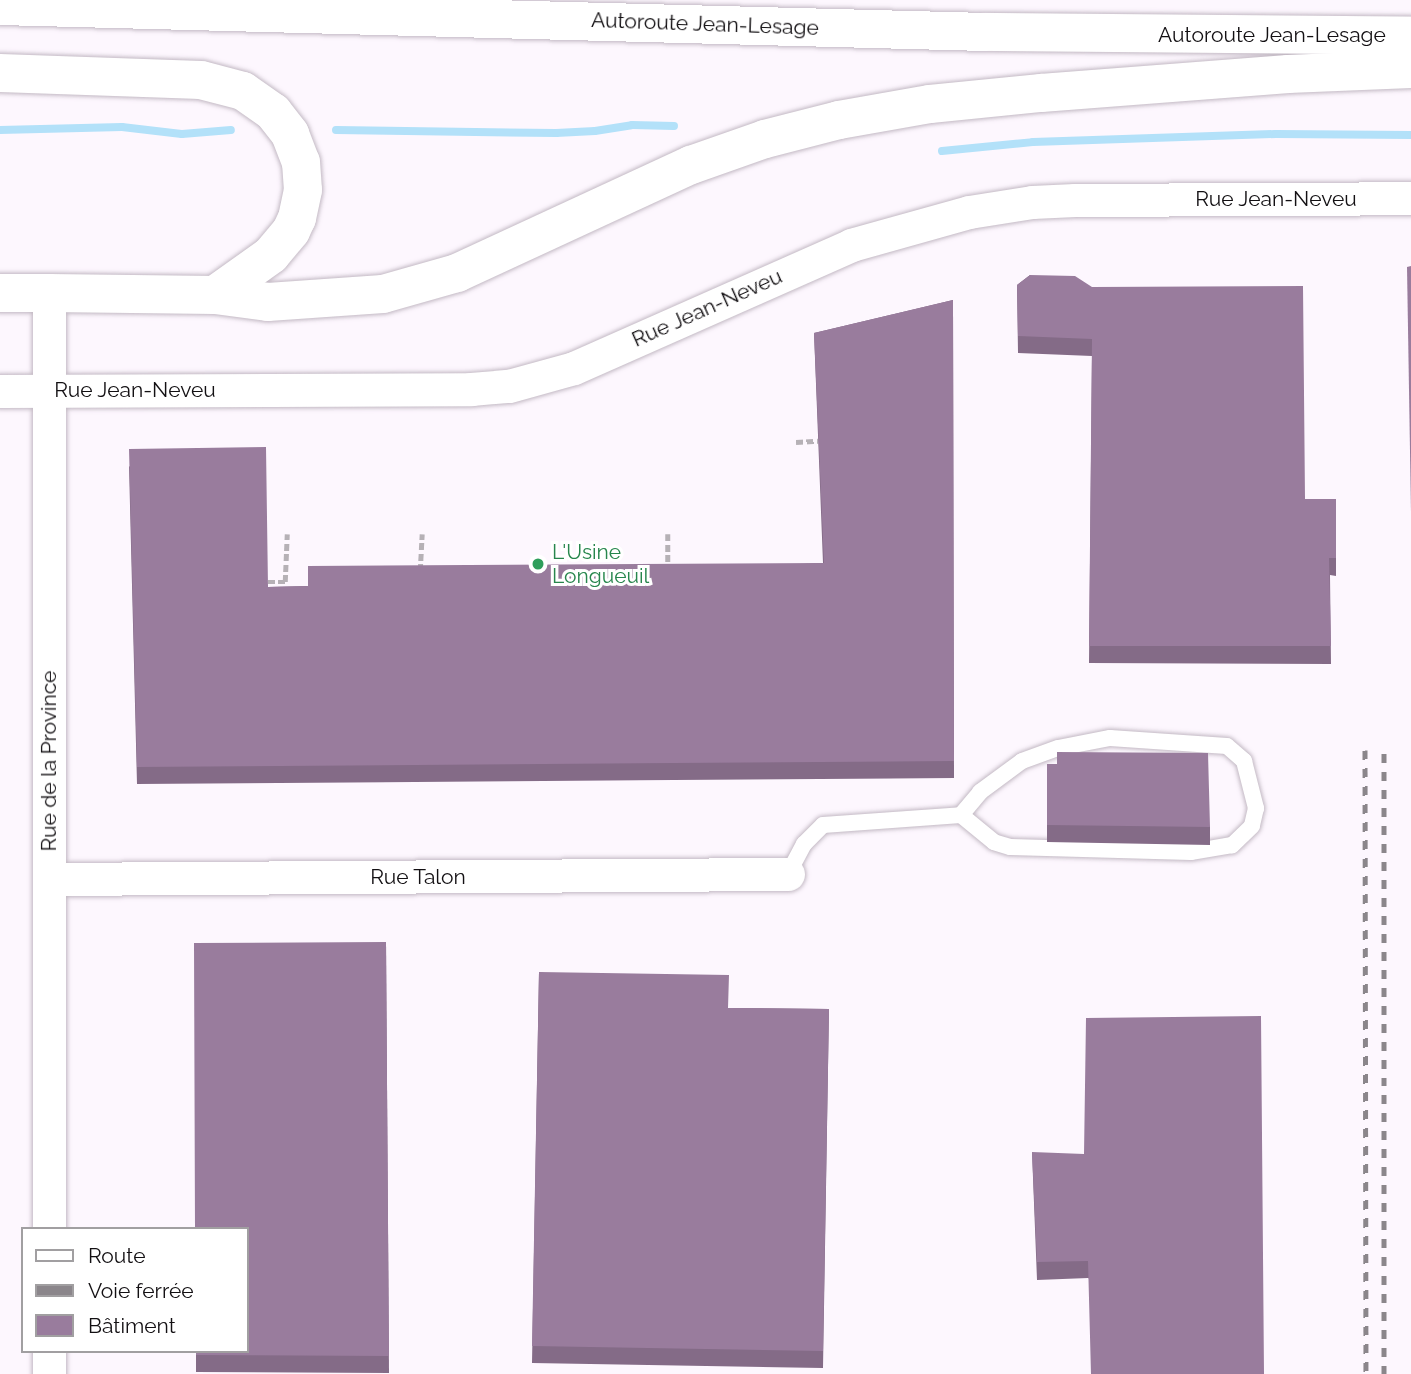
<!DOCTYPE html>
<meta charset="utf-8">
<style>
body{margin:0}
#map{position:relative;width:1411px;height:1374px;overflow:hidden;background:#fdf7fe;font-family:Raleway,sans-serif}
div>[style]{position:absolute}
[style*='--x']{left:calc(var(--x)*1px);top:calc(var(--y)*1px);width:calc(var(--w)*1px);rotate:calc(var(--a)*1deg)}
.stream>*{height:8px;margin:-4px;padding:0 4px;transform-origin:4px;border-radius:4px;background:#b3e1f9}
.path>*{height:4.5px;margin-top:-2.25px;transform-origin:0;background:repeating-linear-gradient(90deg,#b6b1b6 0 7px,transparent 0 10.5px)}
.roads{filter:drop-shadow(0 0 2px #c3b9c4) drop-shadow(0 0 2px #c3b9c4)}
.lane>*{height:16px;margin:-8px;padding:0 8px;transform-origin:8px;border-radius:8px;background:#fff}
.street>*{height:33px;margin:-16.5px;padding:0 16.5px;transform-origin:16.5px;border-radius:16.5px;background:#fff}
.secondary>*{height:38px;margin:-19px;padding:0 19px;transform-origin:19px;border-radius:19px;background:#fff}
.highway>*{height:38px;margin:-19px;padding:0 19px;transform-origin:19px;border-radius:19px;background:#fff}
.rail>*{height:5px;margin-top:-2.5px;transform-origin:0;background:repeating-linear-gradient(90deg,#8b868b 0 9px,transparent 0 18px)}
.wall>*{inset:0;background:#846b87}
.building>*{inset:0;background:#997c9d}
.dots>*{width:19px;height:19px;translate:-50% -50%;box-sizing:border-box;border:4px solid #fff;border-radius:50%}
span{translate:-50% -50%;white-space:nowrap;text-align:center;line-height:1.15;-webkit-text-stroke:6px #fff;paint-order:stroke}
.street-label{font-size:21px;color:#131013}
.leisure-label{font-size:21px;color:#27864d}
.left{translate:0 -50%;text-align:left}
.legend{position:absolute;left:21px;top:1227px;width:228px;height:126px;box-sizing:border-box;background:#fff;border:2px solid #a19fa1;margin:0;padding:9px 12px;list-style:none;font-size:21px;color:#131013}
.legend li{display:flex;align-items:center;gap:14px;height:35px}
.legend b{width:35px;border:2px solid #a19fa1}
</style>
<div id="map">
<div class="stream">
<div style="--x:0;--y:130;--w:122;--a:-1.4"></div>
<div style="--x:122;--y:127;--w:60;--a:6.7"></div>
<div style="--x:182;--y:134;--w:49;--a:-4.7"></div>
<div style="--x:336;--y:130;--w:220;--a:0.8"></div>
<div style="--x:556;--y:133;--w:39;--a:-3"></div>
<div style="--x:595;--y:131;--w:37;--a:-9"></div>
<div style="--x:632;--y:125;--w:42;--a:1.4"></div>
<div style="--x:942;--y:151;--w:91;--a:-5.6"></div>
<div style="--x:1033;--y:142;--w:243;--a:-1.9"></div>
<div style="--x:1276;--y:134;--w:135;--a:0.4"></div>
</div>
<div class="path">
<div style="--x:796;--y:442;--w:22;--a:-3"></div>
<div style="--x:668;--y:534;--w:35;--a:90"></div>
<div style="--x:420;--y:571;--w:37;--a:-87"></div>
<div style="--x:268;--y:582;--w:17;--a:0"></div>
<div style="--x:285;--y:582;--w:48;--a:-87.6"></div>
</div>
<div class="roads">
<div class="lane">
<div style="--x:788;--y:874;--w:34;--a:-62"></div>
<div style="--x:804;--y:844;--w:27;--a:-45"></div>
<div style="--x:823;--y:825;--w:138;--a:-4.1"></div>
<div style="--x:961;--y:815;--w:30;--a:-50"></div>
<div style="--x:980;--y:792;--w:52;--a:-36.4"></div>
<div style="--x:1022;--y:761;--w:38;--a:-20"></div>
<div style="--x:1058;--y:748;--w:53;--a:-10.9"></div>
<div style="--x:1110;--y:738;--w:117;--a:3.9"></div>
<div style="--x:1227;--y:746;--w:23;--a:41"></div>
<div style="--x:1244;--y:761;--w:49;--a:75.7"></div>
<div style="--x:1256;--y:808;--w:18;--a:103"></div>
<div style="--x:1252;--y:826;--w:28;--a:136"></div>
<div style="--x:1232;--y:845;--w:42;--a:170.3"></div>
<div style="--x:1191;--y:852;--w:181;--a:-178.4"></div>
<div style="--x:1010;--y:847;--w:17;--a:-163"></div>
<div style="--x:994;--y:842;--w:43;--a:-140.7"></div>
</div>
<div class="street">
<div style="--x:0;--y:391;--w:471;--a:-0.2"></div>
<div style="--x:471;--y:389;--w:38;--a:-5"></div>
<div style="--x:509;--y:386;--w:67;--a:-15.5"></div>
<div style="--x:574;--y:368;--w:303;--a:-23.9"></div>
<div style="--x:851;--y:245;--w:123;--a:-15.6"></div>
<div style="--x:969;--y:212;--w:64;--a:-9"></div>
<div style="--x:1032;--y:202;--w:43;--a:-2.7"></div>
<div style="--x:1075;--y:200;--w:336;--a:-0.3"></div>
<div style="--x:49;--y:879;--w:739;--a:-0.39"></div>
<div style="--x:49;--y:1229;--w:936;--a:-90"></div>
<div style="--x:49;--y:1374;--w:23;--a:-90"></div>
</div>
<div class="secondary">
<div style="--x:0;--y:293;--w:49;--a:0"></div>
</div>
<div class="highway">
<div style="--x:0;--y:6;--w:987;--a:1.51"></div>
<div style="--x:987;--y:32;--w:424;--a:0.5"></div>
<div style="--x:0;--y:73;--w:201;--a:2"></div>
<div style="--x:201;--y:80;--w:43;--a:14.7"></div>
<div style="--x:243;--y:91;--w:37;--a:35"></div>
<div style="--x:273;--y:112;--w:28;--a:52"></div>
<div style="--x:290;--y:134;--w:30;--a:69"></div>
<div style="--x:301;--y:162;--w:28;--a:86"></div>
<div style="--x:303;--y:190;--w:29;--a:102"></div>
<div style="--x:297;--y:218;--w:14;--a:115"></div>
<div style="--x:291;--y:231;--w:31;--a:130"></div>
<div style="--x:271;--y:255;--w:69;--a:144.5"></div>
<div style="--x:49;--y:293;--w:166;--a:0.7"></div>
<div style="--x:215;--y:295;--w:53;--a:7.5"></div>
<div style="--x:268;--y:302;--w:115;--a:-4"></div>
<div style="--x:383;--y:294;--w:77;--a:-15.8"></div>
<div style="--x:457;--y:273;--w:258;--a:-24.8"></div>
<div style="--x:691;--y:165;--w:78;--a:-19.4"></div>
<div style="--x:765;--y:139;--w:76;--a:-14.4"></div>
<div style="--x:839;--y:120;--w:92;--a:-10"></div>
<div style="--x:930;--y:104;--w:112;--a:-5.7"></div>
<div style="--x:1041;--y:93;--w:248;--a:-4.4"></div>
<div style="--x:1288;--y:74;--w:123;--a:-2.3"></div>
</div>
</div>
<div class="rail">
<div style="--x:1365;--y:750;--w:624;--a:89.91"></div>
<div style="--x:1384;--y:1374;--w:625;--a:-90"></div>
</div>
<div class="wall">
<div style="clip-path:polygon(1030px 275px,1305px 499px,1336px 499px,1336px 576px,1330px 575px,1331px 664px,1089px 663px,1092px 356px,1018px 353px,1017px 285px)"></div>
<div style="clip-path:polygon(953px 300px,954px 778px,137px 784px,129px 466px,268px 587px,308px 586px,823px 563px,814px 333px)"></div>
<div style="clip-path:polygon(1047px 764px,1210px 827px,1210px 845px,1047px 842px)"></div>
<div style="clip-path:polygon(386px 942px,389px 1373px,196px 1372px,196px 1351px)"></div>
<div style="clip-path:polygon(539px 972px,728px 1008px,829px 1009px,823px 1368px,532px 1363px)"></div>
<div style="clip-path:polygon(1032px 1152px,1264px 1374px,1088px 1278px,1037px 1280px)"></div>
</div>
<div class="building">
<div style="clip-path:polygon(1411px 266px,1411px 512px,1407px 267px)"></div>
<div style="clip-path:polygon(1030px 275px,1075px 276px,1092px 287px,1303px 286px,1305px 499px,1336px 499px,1336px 558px,1329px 558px,1331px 646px,1089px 646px,1092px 339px,1018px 336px,1017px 285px)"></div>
<div style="clip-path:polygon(953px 300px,954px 761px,137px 767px,129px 449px,266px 447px,268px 587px,308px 586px,308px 566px,824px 563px,814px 333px)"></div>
<div style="clip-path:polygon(1057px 752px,1208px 753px,1210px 827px,1047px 825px,1047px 764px,1057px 764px)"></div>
<div style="clip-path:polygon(386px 942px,389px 1356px,196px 1355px,196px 1351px,247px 1351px,247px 1229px,195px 1229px,194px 943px)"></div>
<div style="clip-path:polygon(539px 972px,729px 975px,728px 1008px,829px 1009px,823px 1351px,532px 1346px)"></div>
<div style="clip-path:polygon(1261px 1016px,1264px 1374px,1091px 1374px,1088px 1261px,1037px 1262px,1032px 1152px,1084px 1154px,1086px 1018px)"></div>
</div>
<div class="dots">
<div style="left:538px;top:564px;background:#2e9e5b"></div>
</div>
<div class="street-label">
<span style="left:705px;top:24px;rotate:2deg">Autoroute Jean-Lesage</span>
<span style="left:1272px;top:35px">Autoroute Jean-Lesage</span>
<span style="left:1276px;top:199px">Rue Jean-Neveu</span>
<span style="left:707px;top:308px;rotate:-24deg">Rue Jean-Neveu</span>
<span style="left:135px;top:390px">Rue Jean-Neveu</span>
<span style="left:49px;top:761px;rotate:-90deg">Rue de la Province</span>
<span style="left:418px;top:877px">Rue Talon</span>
</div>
<div class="leisure-label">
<span class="left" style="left:552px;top:564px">L'Usine<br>Longueuil</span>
</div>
<ul class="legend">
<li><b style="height:9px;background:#fff"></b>Route</li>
<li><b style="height:9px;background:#8b868b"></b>Voie ferrée</li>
<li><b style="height:19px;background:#997c9d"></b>Bâtiment</li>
</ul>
</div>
